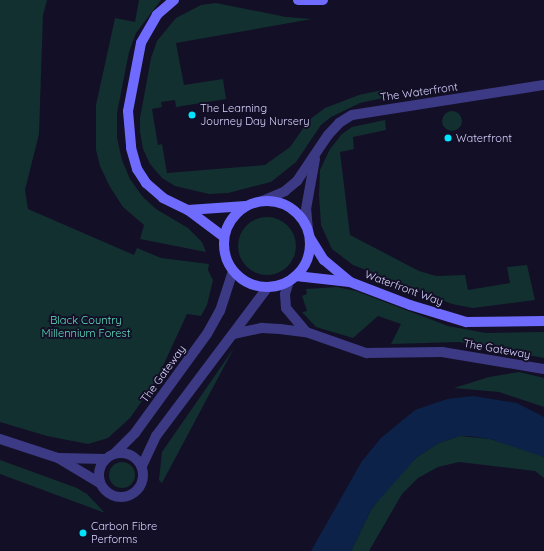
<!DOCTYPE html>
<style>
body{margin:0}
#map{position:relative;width:544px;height:551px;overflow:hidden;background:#130f26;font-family:Quicksand,sans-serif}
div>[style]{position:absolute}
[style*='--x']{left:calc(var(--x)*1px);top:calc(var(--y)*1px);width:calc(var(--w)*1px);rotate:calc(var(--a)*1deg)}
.green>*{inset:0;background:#12302f}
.round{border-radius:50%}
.water>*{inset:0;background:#0c2248}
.street>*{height:10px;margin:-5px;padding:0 5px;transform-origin:5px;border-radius:5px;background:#3d3a85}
.street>.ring{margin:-5px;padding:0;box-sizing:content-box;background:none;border:10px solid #3d3a85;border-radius:50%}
.secondary>*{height:10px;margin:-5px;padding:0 5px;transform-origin:5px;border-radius:5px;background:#6f6bff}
.secondary>.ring{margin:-5px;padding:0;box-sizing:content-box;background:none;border:10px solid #6f6bff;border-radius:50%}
.dots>*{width:11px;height:11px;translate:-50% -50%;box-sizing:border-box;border:2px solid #130f26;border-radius:50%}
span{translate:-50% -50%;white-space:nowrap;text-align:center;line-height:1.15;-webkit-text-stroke:4px #130f26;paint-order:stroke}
.street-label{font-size:11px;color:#d9d4ff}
.poi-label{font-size:11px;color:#d9d4ff}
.left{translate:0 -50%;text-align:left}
.park-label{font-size:11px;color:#5fe0c0}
</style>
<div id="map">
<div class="green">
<div style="clip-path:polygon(0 0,47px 0,43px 15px,39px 134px,25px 190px,28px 209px,134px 255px,137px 248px,161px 258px,209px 264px,208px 270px,213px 280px,207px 305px,201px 316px,187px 314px,156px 381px,130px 418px,108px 438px,88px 444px,47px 436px,0 422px)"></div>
<div style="clip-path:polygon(139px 0,161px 0,136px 33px,129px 52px,117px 113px,117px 138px,122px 160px,130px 179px,142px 196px,156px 209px,188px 228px,202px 242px,206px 252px,140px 239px,144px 225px,123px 207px,110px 187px,100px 166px,96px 150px,96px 105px,115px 18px,135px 22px)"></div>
<div style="clip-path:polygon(216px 3px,286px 17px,312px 19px,176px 43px,184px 85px,223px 79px,226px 99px,176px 107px,175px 100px,161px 102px,162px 107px,152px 109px,158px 145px,162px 144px,167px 173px,265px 165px,290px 147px,309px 120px,325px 108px,359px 95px,382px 90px,383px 98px,360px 103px,331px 117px,321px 125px,296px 162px,271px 182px,228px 193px,209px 194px,175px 186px,162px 178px,150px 164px,143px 149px,140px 132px,140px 118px,151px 58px,157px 41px,176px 18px,201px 5px)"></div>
<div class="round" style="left:442px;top:111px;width:20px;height:20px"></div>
<div style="clip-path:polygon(385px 120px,386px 130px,353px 137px,354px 149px,340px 152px,350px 235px,419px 271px,436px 276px,465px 275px,468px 290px,510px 283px,507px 267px,527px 265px,535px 300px,473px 308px,452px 304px,353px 265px,332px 249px,321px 225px,319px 195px,320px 170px,330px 149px,342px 134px,352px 127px)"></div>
<div class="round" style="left:238px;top:217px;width:58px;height:58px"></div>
<div style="clip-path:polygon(337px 287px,356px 291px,448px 326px,486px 333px,544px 332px,544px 358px,459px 342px,391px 344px,401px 324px,378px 316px,353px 338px,316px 327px,302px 312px,307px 311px,302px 296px,307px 294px,306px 289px)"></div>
<div style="clip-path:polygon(234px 348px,162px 483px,159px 480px,162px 452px)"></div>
<div style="clip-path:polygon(519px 372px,544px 378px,544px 407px,499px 392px,454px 388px,489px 377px)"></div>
<div style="clip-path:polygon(460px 436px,490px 439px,541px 455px,544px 457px,544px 478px,535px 471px,459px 462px,438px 467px,418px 478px,402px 494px,369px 551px,351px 551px,372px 508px,394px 481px,417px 457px,439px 443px)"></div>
<div style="clip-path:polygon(0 460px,77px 488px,87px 494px,105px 513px,0 474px)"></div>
<div class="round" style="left:109px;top:462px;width:26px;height:26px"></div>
</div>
<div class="water">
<div style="clip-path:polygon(473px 396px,517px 403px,544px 417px,544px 457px,490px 439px,469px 436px,460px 436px,439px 443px,417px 457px,372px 508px,351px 551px,311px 551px,362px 461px,381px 438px,415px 410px,447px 399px)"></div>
</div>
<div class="street">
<div style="--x:262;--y:201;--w:25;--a:-23"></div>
<div style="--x:285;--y:191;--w:16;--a:-40"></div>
<div style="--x:297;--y:181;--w:55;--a:-56"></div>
<div style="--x:328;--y:135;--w:16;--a:-47"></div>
<div style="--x:339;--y:123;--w:15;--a:-32"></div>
<div style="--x:352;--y:115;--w:194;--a:-8.9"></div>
<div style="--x:308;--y:230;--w:21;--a:-95"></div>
<div style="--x:306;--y:209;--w:51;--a:-79.8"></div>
<div style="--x:289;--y:281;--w:14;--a:107"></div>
<div style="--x:285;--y:294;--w:14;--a:86"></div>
<div style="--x:286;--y:308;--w:31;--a:50"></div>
<div style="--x:233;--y:334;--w:30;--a:-12"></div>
<div style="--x:262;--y:328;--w:18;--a:3"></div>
<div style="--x:280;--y:329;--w:26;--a:7"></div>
<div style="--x:306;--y:332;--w:64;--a:19.3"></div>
<div style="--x:366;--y:353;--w:76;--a:-0.8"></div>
<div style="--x:442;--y:352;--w:103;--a:9.5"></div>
<div style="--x:0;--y:439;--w:61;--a:18.1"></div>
<div style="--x:58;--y:458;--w:49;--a:30.8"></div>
<div class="ring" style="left:99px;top:453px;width:34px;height:34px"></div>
<div style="--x:115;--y:453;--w:28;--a:-45"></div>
<div style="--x:135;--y:433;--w:122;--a:-54"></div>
<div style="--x:207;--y:334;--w:26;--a:-61"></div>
<div style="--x:220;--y:311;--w:42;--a:-72"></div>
<div style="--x:59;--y:458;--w:46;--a:1.2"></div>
<div style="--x:142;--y:466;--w:33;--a:-65"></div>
<div style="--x:156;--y:436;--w:186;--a:-53.1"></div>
</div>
<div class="secondary">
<div style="--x:174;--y:0;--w:23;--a:139"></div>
<div style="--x:157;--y:15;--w:32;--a:120"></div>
<div style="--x:141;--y:43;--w:69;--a:100.8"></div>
<div style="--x:128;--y:111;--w:37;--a:85"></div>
<div style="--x:131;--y:148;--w:22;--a:74"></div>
<div style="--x:137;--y:169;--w:17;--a:57"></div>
<div style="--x:146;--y:183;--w:23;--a:41"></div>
<div style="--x:163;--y:198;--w:28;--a:26"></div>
<div style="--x:188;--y:210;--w:45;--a:36.9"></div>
<div style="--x:298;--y:0;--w:25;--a:0"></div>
<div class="ring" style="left:224px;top:201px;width:76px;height:76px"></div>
<div style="--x:188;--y:210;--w:58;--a:-3.9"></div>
<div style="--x:310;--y:238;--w:26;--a:58"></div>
<div style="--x:324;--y:260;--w:34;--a:40"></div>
<div style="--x:296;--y:276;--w:54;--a:6.3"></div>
<div style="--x:350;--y:282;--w:64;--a:21"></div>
<div style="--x:410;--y:305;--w:59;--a:16.9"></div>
<div style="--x:466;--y:322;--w:78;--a:-0.7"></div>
</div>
<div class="dots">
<div style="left:192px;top:115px;background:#00e5ff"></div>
<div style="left:448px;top:138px;background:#00e5ff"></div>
<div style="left:83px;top:533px;background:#00e5ff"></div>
</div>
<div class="street-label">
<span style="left:419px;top:92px;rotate:-8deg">The Waterfront</span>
<span style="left:404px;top:288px;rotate:20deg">Waterfront Way</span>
<span style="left:497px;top:349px;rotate:10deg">The Gateway</span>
<span style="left:163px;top:374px;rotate:-54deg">The Gateway</span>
</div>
<div class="poi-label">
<span class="left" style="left:200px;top:115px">The Learning<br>Journey Day Nursery</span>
<span class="left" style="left:456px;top:138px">Waterfront</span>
<span class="left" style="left:91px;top:533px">Carbon Fibre<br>Performs</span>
</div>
<div class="park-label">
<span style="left:86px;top:327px">Black Country<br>Millennium Forest</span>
</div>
</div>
